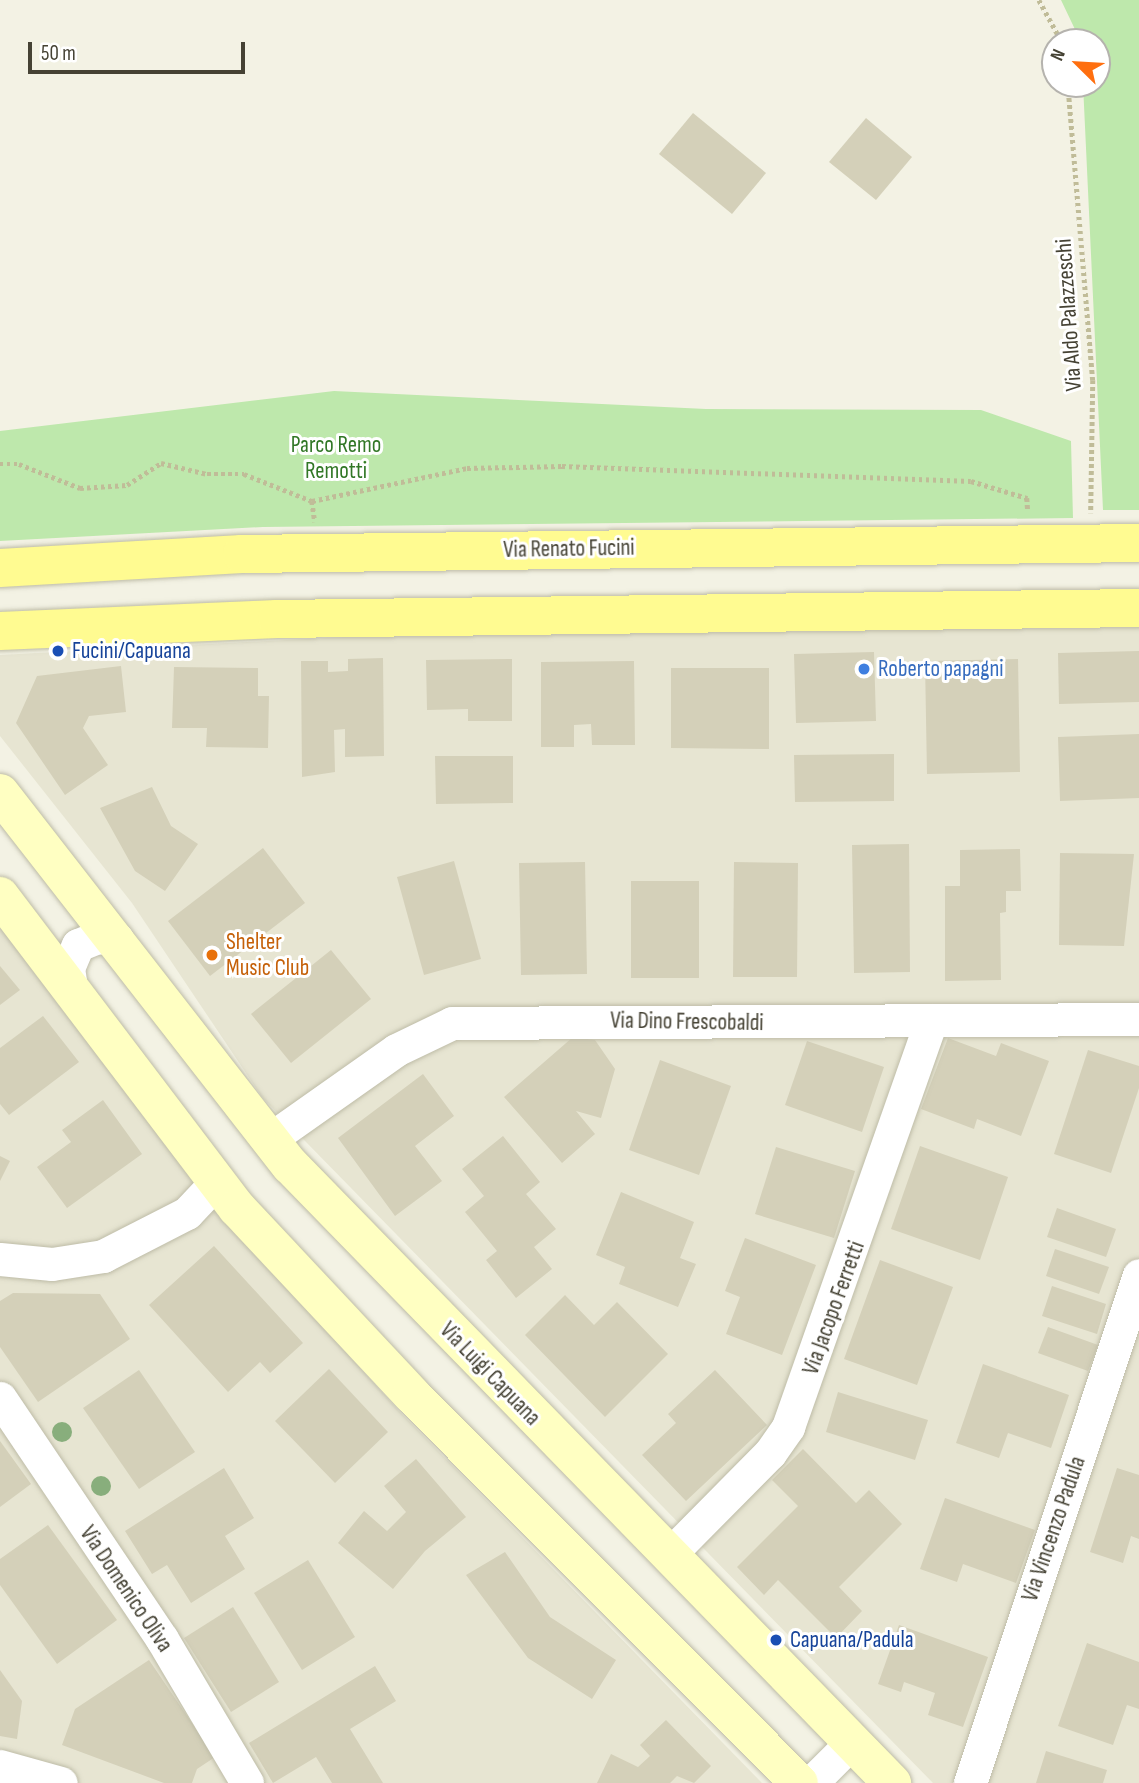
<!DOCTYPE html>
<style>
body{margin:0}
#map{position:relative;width:1139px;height:1783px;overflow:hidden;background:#f3f2e4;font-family:"Sofia Sans Condensed",sans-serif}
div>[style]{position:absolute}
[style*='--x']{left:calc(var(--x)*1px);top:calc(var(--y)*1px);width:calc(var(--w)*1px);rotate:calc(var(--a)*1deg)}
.residential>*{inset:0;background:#e7e5d2}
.green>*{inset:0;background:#bee8ac}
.building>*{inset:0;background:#d4d0b9}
.path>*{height:4.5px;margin-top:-2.25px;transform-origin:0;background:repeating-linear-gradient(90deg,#c0bc98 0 3.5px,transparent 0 7px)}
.roads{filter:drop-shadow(0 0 2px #bebca7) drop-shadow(0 0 2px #bebca7)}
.street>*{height:33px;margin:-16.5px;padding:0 16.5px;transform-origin:16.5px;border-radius:16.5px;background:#fff}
.secondary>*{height:38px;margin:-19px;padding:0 19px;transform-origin:19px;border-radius:19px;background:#ffffc2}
.primary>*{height:38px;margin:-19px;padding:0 19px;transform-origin:19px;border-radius:19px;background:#fffb91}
.trees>*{width:20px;height:20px;margin:-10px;border-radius:50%;background:#88ae7c}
.dots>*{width:19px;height:19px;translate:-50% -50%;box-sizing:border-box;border:4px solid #fff;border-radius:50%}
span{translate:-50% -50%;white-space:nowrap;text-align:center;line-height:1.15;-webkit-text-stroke:6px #fff;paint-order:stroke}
.street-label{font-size:23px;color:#454234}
.park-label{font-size:23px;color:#317726}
.transit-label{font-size:23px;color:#164399}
.left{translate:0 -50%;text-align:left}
.shop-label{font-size:23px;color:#366cbe}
.food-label{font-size:23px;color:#c56008}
.north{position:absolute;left:1041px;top:28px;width:70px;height:70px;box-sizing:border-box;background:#fff;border:2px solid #b5b3ae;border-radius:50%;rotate:294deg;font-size:19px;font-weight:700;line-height:28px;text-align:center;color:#454234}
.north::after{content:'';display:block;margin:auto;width:24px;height:32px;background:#ff6f0f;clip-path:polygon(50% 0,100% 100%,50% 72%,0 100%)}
.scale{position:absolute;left:28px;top:42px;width:217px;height:32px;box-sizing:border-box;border:4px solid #454234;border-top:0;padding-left:9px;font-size:21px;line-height:24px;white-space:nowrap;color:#454234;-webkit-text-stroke:5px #fff;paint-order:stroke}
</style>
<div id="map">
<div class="residential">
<div style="clip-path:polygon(1139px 621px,1139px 1783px,933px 1783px,262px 1097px,132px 903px,0 736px,0 655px,570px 625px)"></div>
<div style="clip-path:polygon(0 924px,222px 1214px,397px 1409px,762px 1783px,0 1783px)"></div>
</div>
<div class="green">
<div style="clip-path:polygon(1061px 0,1139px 0,1139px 510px,1103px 510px,1083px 84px,1097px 84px,1097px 42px,1081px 42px)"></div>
<div style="clip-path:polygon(334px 391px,706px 409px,981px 410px,1071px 441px,1073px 518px,263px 527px,0 541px,0 431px)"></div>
</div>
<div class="building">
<div style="clip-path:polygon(693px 113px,766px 173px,732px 214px,659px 154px)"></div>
<div style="clip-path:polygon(866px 118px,912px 157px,876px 200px,829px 162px)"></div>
<div style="clip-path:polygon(1139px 651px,1139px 702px,1059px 704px,1058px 653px)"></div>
<div style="clip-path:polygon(874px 652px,876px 721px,796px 723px,794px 654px)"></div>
<div style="clip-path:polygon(383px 658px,384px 756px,345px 757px,345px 729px,334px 730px,335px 772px,302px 777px,301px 661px,328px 661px,328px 672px,348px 671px,348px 659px)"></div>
<div style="clip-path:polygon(512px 659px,512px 721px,468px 721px,468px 709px,427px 710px,426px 660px)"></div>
<div style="clip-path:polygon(1018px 659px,1020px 772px,927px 774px,925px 661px)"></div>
<div style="clip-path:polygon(634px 661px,635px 745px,592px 745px,591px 724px,574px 725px,574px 747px,541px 747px,541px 662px)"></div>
<div style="clip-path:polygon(121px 666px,126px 712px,89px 716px,83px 728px,108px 765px,65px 795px,16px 723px,37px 676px)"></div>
<div style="clip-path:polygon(174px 667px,258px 668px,258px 696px,269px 696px,268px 748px,206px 747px,207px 728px,172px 728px)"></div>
<div style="clip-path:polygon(671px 668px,769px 668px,769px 749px,671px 748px)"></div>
<div style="clip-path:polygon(1139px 734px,1139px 798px,1060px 801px,1058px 737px)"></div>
<div style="clip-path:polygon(894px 754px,894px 801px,795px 802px,794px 755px)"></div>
<div style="clip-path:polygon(435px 756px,513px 756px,513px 803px,436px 804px)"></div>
<div style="clip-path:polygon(152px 787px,171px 826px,198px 844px,165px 891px,135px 871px,100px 808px)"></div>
<div style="clip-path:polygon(909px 844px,910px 972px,854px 973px,852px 845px)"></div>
<div style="clip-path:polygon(263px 848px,305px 903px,210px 976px,168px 921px)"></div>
<div style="clip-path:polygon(1020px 849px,1021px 891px,1006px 891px,1006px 912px,1000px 913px,1001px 980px,945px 981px,945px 886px,960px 886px,960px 850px)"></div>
<div style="clip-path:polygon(1060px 853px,1134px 854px,1124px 946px,1059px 945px)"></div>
<div style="clip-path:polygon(454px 861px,481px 959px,424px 975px,397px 877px)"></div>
<div style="clip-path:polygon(585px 862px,587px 974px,521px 975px,519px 863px)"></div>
<div style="clip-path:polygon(734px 862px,798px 863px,797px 977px,733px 977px)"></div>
<div style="clip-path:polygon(631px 881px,699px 881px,699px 978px,631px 978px)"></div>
<div style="clip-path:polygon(331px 950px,371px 999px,291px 1063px,251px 1014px)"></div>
<div style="clip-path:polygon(0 966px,20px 990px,0 1005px)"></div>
<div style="clip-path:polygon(43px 1016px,79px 1062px,9px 1115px,0 1104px,0 1048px)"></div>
<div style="clip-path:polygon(573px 1037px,595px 1040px,615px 1069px,601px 1118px,576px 1111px,595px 1134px,562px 1163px,504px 1097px)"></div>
<div style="clip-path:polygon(948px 1038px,996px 1056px,1001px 1043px,1049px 1061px,1021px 1136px,977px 1119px,974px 1129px,921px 1109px)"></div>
<div style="clip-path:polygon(807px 1041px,884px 1067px,862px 1132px,785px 1105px)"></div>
<div style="clip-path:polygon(1088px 1050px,1139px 1066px,1139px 1088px,1111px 1173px,1054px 1154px)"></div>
<div style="clip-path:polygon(660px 1060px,731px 1086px,699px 1175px,629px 1150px)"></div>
<div style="clip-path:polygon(423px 1074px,454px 1116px,415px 1146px,442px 1181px,395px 1216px,338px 1138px)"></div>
<div style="clip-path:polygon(103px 1100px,142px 1154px,67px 1208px,37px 1167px,71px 1142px,62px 1130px)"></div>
<div style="clip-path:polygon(503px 1136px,540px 1182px,526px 1194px,556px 1229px,534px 1247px,552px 1269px,516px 1298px,486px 1260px,497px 1251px,465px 1212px,484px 1196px,462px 1169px)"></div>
<div style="clip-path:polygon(920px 1146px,1008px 1177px,980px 1260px,891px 1229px)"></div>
<div style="clip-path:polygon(776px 1147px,855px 1171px,834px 1238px,755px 1214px)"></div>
<div style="clip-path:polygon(0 1156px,10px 1161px,0 1181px)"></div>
<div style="clip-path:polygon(621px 1192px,694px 1222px,680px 1258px,696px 1264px,678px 1307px,619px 1284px,625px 1267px,596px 1255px)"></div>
<div style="clip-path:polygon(1057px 1208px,1116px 1229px,1106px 1257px,1047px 1237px)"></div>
<div style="clip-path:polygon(745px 1238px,816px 1265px,782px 1355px,726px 1334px,740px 1297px,725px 1291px)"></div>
<div style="clip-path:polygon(214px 1246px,303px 1343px,270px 1373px,260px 1362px,228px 1392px,149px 1305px)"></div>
<div style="clip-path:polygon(1055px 1249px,1109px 1267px,1099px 1294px,1046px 1276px)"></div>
<div style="clip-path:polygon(880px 1260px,953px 1287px,917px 1385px,844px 1359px)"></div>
<div style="clip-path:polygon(1052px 1286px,1106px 1304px,1097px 1334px,1042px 1316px)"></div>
<div style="clip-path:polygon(13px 1293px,100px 1294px,130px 1339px,38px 1402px,0 1347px,0 1301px)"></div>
<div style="clip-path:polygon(565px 1295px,594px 1325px,617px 1302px,668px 1354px,605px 1417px,525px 1335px)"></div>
<div style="clip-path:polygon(1048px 1327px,1098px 1345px,1088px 1371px,1038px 1353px)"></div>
<div style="clip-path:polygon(983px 1364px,1069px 1395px,1051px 1448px,1008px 1433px,999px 1458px,956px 1443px)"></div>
<div style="clip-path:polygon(329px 1369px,388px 1432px,335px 1483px,275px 1421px)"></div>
<div style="clip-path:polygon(139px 1370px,195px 1452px,139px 1489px,83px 1408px)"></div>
<div style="clip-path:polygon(715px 1370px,767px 1425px,686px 1501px,642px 1455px,676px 1423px,668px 1414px)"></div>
<div style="clip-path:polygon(838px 1392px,928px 1420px,915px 1460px,826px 1432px)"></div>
<div style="clip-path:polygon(0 1441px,31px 1484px,0 1507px)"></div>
<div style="clip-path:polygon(803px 1449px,856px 1503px,869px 1490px,902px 1524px,839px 1587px,862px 1611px,836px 1638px,778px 1580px,764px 1595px,737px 1567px,798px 1506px,772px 1480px)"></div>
<div style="clip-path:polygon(416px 1459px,466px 1517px,425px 1551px,393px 1589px,338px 1543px,364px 1511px,387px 1531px,406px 1512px,384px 1486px)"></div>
<div style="clip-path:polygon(224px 1468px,254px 1518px,225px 1536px,245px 1569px,191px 1603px,167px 1565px,152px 1574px,125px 1531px)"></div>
<div style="clip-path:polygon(1117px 1468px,1139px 1475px,1139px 1539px,1131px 1536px,1123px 1563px,1090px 1552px)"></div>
<div style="clip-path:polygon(945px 1498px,1035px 1530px,1016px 1583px,963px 1564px,957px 1582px,920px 1569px)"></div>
<div style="clip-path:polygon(48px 1525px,117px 1620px,57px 1664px,0 1585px,0 1559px)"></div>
<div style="clip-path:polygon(505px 1552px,550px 1617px,616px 1660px,592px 1699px,528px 1658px,466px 1575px)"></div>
<div style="clip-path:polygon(308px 1560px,355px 1637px,302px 1670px,254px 1593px)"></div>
<div style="clip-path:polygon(233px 1607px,279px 1682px,231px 1712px,184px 1638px)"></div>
<div style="clip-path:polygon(899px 1625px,988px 1657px,963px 1727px,928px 1715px,935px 1693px,904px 1682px,901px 1692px,878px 1684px)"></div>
<div style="clip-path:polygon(1087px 1643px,1139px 1662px,1139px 1709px,1127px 1705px,1113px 1745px,1058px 1726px)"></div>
<div style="clip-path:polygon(149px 1660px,215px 1757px,197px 1769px,192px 1783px,164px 1783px,62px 1745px,75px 1709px)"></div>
<div style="clip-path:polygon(375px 1666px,396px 1701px,350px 1729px,383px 1783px,332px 1783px,316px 1757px,273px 1783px,249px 1743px)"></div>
<div style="clip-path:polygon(0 1670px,22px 1701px,17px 1739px,0 1736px)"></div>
<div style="clip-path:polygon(666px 1720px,711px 1766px,694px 1783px,677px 1776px,670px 1783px,597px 1783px,611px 1754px,638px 1767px,650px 1756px,640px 1745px)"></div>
<div style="clip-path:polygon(1046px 1751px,1107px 1770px,1103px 1783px,1036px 1783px)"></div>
</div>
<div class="path">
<div style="--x:1039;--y:0;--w:48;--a:61.3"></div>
<div style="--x:1068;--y:84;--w:297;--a:85.2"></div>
<div style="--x:1093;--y:380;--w:133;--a:90.9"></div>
<div style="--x:0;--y:464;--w:19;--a:0"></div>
<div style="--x:19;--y:464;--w:66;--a:21.5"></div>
<div style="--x:80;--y:488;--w:47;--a:-3.7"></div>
<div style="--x:127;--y:485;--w:40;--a:-32.9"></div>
<div style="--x:161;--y:463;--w:47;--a:13.4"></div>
<div style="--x:207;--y:474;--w:37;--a:0"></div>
<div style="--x:244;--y:474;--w:73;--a:21.7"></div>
<div style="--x:312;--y:501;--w:21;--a:82"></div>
<div style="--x:312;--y:501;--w:158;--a:-12"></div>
<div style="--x:467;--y:468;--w:95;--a:-1.2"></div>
<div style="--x:562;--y:466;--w:409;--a:2.1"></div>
<div style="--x:971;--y:481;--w:59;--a:16.9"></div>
<div style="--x:1027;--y:498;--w:13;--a:86"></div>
</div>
<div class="roads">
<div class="street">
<div style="--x:71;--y:987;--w:19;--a:-99"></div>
<div style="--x:68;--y:968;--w:25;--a:-67"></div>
<div style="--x:78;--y:945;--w:22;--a:-22"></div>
<div style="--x:98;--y:937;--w:19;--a:6"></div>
<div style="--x:270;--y:1139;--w:154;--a:-35.2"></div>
<div style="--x:396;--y:1050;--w:62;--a:-25.7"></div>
<div style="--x:452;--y:1023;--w:687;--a:-0.33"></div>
<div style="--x:0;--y:1259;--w:52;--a:5.5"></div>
<div style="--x:52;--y:1264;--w:52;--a:-8.9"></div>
<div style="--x:103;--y:1256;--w:94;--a:-27.1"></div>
<div style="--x:187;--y:1213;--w:44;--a:-46.8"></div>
<div style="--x:0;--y:1398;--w:290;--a:56.1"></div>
<div style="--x:162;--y:1639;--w:167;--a:59.4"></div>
<div style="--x:668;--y:1556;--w:145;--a:-45.3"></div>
<div style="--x:770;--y:1453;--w:32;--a:-55"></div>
<div style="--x:788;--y:1427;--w:431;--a:-70.6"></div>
<div style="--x:0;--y:1766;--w:63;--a:15.6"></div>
<div style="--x:811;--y:1783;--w:55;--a:-45"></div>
<div style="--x:970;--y:1783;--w:535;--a:-71.6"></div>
</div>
<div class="secondary">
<div style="--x:0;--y:793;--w:472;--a:52.1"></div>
<div style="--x:290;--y:1165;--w:863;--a:45.75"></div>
<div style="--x:0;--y:896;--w:392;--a:52.8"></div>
<div style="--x:237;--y:1208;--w:255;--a:46.9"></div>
<div style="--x:411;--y:1394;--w:549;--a:45.07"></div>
</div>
<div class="primary">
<div style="--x:0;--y:568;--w:242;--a:-3.3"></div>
<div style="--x:242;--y:554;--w:897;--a:-0.7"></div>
<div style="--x:0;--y:631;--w:277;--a:-2.5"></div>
<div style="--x:277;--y:619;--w:862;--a:-0.73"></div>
</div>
</div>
<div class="trees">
<div style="left:62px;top:1432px"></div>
<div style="left:101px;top:1486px"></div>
</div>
<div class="dots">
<div style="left:58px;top:651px;background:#1a4fb4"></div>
<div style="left:864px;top:669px;background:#3f7fe0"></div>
<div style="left:212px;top:955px;background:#e8710a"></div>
<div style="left:776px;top:1640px;background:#1a4fb4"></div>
</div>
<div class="street-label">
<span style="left:1069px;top:315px;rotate:-94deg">Via Aldo Palazzeschi</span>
<span style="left:569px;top:549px;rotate:-1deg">Via Renato Fucini</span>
<span style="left:687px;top:1022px;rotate:1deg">Via Dino Frescobaldi</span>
<span style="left:834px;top:1308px;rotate:-70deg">Via Jacopo Ferretti</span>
<span style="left:490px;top:1374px;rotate:46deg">Via Luigi Capuana</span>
<span style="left:1054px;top:1529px;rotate:-71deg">Via Vincenzo Padula</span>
<span style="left:126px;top:1589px;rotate:56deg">Via Domenico Oliva</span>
</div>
<div class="park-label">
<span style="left:336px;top:458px">Parco Remo<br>Remotti</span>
</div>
<div class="transit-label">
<span class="left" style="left:72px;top:651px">Fucini/Capuana</span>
<span class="left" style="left:790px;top:1640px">Capuana/Padula</span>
</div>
<div class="shop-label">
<span class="left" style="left:878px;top:669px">Roberto papagni</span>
</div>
<div class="food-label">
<span class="left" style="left:226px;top:955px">Shelter<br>Music Club</span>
</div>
<div class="north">N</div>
<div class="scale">50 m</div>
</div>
